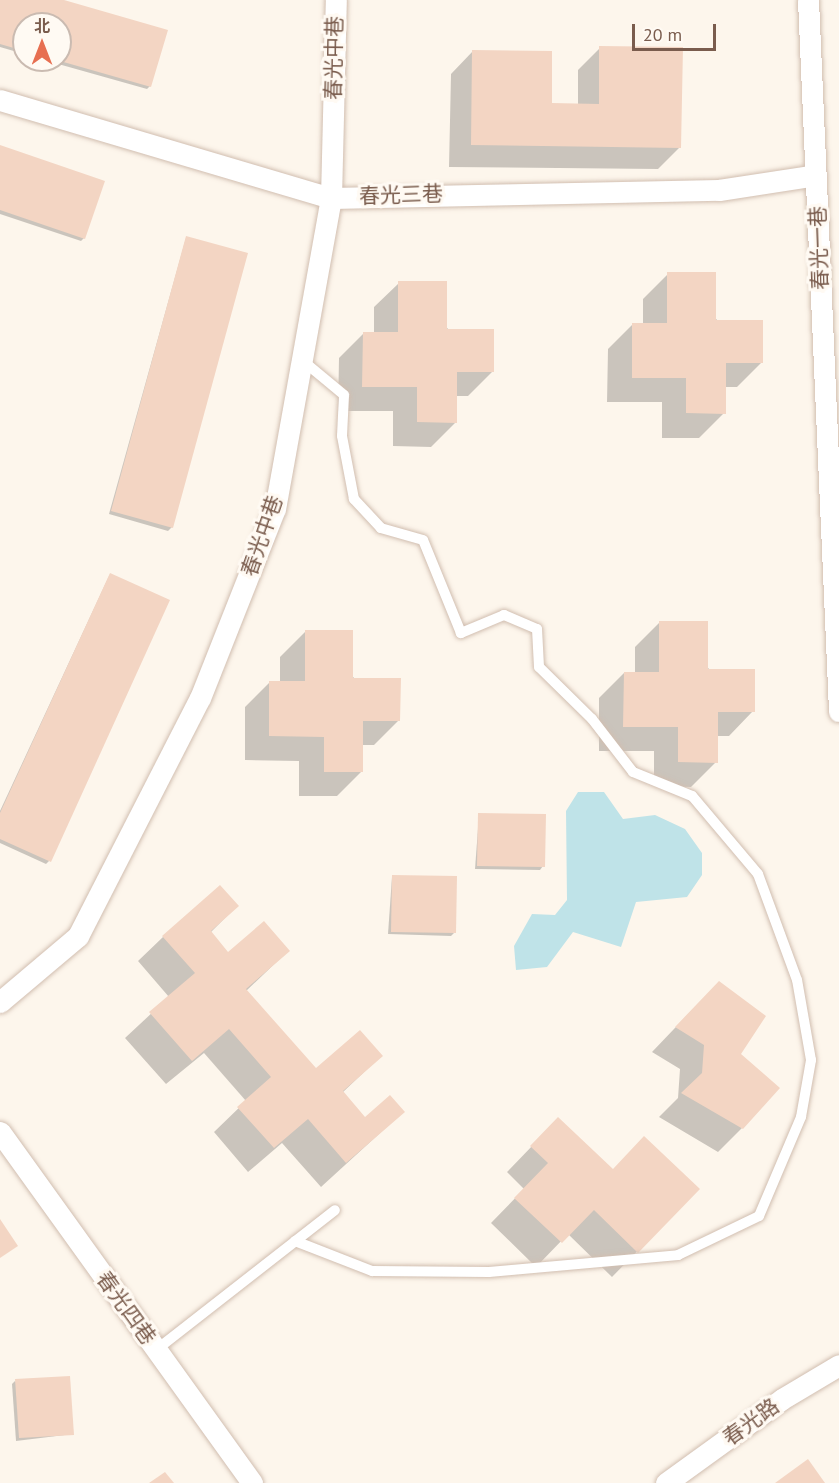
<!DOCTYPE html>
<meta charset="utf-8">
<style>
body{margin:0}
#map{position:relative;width:839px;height:1483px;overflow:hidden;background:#fdf6ec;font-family:"PT Sans","Noto Sans SC",sans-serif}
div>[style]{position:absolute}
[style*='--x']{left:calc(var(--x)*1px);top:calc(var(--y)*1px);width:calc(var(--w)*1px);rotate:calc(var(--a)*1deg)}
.water>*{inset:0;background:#bfe3e8}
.shadow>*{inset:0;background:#0003}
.building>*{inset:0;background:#f3d5c3}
.roads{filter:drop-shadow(0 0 2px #d1beb0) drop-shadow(0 0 2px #d1beb0)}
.lane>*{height:10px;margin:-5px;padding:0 5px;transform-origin:5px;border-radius:5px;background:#fff}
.street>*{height:21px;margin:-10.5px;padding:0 10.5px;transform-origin:10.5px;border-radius:10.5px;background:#fff}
span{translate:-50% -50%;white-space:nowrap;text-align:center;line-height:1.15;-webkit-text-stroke:6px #fffaf3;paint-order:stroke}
.street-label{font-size:21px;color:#7a5c4d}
.north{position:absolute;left:12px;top:12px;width:60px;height:60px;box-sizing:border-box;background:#fffaf3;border:2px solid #cabbb1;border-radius:50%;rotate:0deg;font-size:16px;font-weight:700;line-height:24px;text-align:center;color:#7a5c4d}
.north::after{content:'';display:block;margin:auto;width:21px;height:27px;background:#e76f51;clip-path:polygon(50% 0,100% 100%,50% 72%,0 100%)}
.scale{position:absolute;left:632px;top:24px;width:84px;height:27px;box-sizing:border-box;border:3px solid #7a5c4d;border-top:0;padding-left:8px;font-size:18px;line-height:21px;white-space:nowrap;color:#7a5c4d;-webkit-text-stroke:4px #fffaf3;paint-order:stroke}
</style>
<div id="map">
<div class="water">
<div style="clip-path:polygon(578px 792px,604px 792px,623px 819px,655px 815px,685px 829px,702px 853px,702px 875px,687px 897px,636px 902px,621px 947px,573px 932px,547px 967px,516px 970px,514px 946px,532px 914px,555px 915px,567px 900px,566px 811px)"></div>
</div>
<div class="shadow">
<div style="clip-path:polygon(0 0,59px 0,150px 86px,147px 89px,44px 60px,60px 60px,60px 24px,24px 24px,24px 54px,0 47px)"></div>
<div style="clip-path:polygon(600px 48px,680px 147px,658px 169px,449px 167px,451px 74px,473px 51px,550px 105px,578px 105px,578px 70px)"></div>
<div style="clip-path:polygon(0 147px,84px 238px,81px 241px,0 214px)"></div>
<div style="clip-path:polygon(186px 238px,172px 527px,168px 531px,109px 514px)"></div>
<div style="clip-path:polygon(668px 274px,762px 362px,737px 387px,724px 387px,724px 413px,699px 438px,662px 438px,662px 402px,607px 402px,608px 349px,633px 324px,643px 324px,643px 299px)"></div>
<div style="clip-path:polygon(399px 283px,493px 371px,468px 396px,456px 396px,456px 422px,431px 447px,393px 446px,393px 411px,338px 411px,339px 358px,364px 333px,374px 333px,374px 307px)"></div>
<div style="clip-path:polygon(110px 574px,49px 861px,46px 864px,0 843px,0 811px)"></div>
<div style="clip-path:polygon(660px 622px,753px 711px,729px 736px,716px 736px,716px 762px,691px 787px,654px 786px,654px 751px,599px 751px,599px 698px,624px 673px,635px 673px,635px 647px)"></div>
<div style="clip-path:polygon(305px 632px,399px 720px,374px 745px,362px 745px,362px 771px,337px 796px,299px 796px,299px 761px,245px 760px,245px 707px,270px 682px,280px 682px,280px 657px)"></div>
<div style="clip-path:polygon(479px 815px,543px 866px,540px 870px,475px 869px)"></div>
<div style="clip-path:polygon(392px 877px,454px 933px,451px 936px,388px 934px)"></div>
<div style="clip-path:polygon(237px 906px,210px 933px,228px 954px,288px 951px,246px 991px,316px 1070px,381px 1056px,342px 1093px,365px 1119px,403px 1112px,321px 1187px,282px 1143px,248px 1172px,214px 1132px,246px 1101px,204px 1053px,166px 1084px,125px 1038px,169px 997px,138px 961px,163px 937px)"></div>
<div style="clip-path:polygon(695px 1007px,739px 1054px,742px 1128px,718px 1152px,659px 1117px,678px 1098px,680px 1069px,652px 1052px)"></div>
<div style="clip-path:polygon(534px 1144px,612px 1171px,698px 1189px,612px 1277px,568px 1234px,536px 1267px,491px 1223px,524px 1189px,507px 1172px)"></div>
<div style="clip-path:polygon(15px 1381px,73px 1434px,16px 1441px,12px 1384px)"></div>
</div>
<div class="building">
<div style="clip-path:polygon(0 0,64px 0,168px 30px,151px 87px,60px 61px,60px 24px,24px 24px,24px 51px,0 44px)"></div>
<div style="clip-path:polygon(599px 46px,683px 47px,681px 148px,471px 145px,472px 50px,552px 51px,552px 103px,599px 104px)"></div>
<div style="clip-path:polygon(0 145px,105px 181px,85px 239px,0 210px)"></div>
<div style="clip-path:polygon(186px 236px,248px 253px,173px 528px,111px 511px)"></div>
<div style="clip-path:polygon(667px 272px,716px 272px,716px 320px,763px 320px,763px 363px,726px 363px,726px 414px,686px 413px,686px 378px,632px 378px,632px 323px,667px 323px)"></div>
<div style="clip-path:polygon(398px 281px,447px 281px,447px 329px,494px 329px,494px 372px,457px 372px,457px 423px,417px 422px,417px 387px,362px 387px,363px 332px,398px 332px)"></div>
<div style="clip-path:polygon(110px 573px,170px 600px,51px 862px,0 839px,0 813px)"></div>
<div style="clip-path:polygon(659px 621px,708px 621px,708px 669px,755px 669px,755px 712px,718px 712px,718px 763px,678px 762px,678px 727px,623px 727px,624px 672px,659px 672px)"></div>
<div style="clip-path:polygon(305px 630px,353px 630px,353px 678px,401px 678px,400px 721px,363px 721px,363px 772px,324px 772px,324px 737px,269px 736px,269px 681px,305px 681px)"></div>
<div style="clip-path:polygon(478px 813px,546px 814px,545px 867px,477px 866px)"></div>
<div style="clip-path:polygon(392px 875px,457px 876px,456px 933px,391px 932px)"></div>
<div style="clip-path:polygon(220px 885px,239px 906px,211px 931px,228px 952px,264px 921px,290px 951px,246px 989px,316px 1068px,360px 1030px,383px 1056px,343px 1091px,365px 1117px,390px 1095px,405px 1112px,346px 1163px,308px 1119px,274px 1148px,237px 1107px,271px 1077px,229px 1029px,192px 1061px,149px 1012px,195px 973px,162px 936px)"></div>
<div style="clip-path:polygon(719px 981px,766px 1016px,741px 1054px,780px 1088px,743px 1129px,681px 1093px,702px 1073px,704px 1045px,675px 1027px)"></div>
<div style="clip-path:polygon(558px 1117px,613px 1169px,644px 1136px,700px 1189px,638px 1253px,594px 1210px,562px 1243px,514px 1198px,548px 1163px,530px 1146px)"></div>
<div style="clip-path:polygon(0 1219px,18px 1246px,0 1258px)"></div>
<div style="clip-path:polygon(70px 1376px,74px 1435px,19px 1438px,15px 1379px)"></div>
<div style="clip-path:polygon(808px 1459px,825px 1483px,775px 1483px)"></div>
<div style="clip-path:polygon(165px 1472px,174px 1483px,149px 1483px)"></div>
</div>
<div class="roads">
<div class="lane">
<div style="--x:295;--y:1241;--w:83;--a:21.3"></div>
<div style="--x:372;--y:1271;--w:117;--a:0.5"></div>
<div style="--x:489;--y:1272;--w:190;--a:-5.1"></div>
<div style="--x:678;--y:1255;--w:90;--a:-25.7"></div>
<div style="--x:759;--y:1216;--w:108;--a:-67"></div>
<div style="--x:801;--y:1117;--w:58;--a:-80"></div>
<div style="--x:811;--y:1060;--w:81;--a:-99.9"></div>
<div style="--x:797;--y:980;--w:113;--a:-110.2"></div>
<div style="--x:758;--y:874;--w:102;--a:-130.2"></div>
<div style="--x:692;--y:796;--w:64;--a:-157.9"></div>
<div style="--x:633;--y:772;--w:67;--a:-127.7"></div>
<div style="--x:592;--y:719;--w:74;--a:-135.5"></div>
<div style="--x:539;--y:667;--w:38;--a:-93"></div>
<div style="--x:537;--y:629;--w:36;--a:-157"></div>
<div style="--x:504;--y:615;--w:47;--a:157.3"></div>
<div style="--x:461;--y:633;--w:100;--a:-112.2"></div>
<div style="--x:423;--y:540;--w:44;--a:-164.1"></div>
<div style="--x:381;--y:528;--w:40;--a:-133"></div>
<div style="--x:354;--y:499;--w:64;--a:-100.8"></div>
<div style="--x:342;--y:436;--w:41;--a:-87.2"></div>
<div style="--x:344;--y:395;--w:55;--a:-140.2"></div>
<div style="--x:156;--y:1350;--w:227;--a:-38"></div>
</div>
<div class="street">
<div style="--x:808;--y:0;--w:712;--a:87.5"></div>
<div style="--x:0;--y:100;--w:345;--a:16.5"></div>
<div style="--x:331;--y:198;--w:388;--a:-1.2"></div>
<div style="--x:719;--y:190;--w:98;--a:-8.8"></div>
<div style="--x:0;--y:1002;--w:102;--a:-40.2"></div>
<div style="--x:78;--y:936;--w:267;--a:-62.9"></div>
<div style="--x:200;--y:698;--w:203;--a:-68.4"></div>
<div style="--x:275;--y:509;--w:316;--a:-79.8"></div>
<div style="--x:331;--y:198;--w:198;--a:-88.6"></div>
<div style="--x:0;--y:1132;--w:432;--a:54.3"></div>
<div style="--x:666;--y:1483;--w:143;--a:-35.9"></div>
<div style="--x:782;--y:1399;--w:66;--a:-30.8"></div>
</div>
</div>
<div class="street-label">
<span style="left:334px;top:58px;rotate:-89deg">春光中巷</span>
<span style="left:401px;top:195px;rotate:-2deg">春光三巷</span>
<span style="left:819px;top:248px;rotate:-92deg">春光一巷</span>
<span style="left:262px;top:536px;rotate:-71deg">春光中巷</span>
<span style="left:126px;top:1308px;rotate:54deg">春光四巷</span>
<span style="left:751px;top:1422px;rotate:-36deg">春光路</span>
</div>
<div class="north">北</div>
<div class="scale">20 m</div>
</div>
